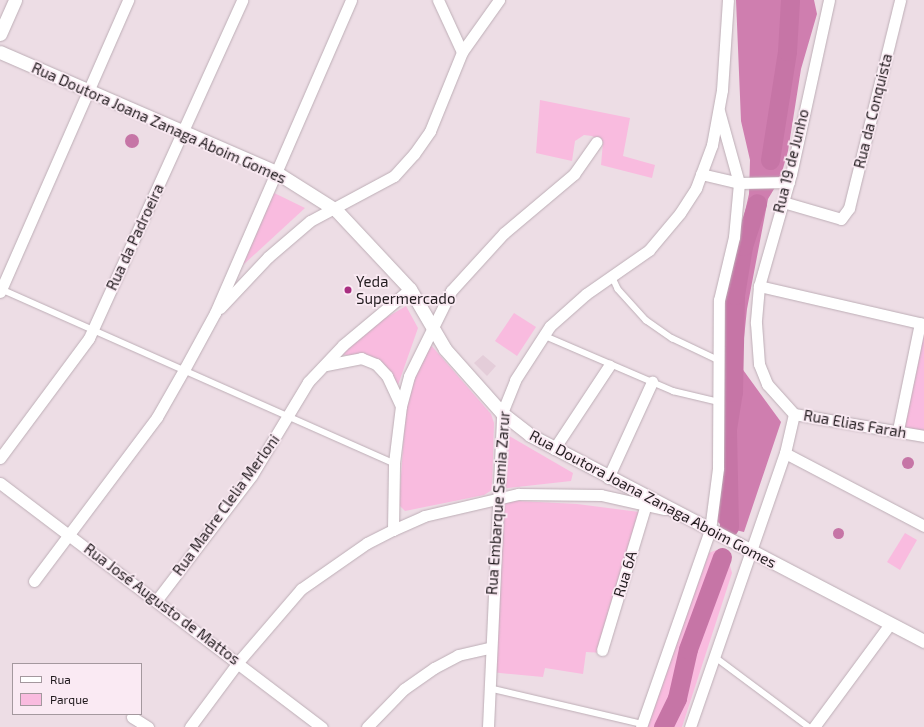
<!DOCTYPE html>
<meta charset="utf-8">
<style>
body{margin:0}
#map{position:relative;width:924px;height:727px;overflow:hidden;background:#eddde5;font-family:"Exo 2",sans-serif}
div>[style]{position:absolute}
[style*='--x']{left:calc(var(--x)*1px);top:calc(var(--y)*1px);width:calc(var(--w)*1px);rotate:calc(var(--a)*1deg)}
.built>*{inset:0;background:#e4cdd9}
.green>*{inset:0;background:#f9bbdf}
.forest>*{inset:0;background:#cf7eaf}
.water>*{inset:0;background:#c675a6}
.round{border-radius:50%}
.river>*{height:19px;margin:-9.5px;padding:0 9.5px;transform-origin:9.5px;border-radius:9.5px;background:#c675a6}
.roads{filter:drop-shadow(0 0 1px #bdaeb6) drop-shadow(0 0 1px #bdaeb6)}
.service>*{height:5.5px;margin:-2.75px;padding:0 2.75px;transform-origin:2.75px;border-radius:2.75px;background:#fff}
.minor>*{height:11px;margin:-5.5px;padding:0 5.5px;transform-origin:5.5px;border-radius:5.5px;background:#fff}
.tertiary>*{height:13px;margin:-6.5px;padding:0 6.5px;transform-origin:6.5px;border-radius:6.5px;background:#fff}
.dots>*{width:11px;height:11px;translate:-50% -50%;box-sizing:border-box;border:2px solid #faeaf3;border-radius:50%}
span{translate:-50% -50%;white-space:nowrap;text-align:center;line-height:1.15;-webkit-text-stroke:3.5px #faeaf3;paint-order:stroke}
.street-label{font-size:15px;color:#221c1f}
.poi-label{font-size:15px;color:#221c1f}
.left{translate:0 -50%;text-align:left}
.legend{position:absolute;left:12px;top:663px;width:130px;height:52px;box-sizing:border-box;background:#faeaf3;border:1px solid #a4989e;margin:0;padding:5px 7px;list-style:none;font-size:12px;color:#221c1f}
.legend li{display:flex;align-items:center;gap:8px;height:20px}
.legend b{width:20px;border:1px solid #a4989e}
</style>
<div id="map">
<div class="built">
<div style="clip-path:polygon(483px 355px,496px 366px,487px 376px,474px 363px)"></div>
</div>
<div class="green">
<div style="clip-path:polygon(540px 100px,630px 118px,623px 156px,655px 165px,652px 178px,601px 165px,603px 142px,592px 136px,584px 135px,575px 141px,572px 161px,536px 153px)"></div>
<div style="clip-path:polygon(266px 189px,305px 208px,243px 265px)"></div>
<div style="clip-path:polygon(406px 306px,418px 328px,398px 385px,383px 365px,373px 359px,339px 354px,377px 323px)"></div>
<div style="clip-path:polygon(514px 313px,536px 327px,517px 356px,495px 341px)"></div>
<div style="clip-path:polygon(924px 327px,924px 435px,901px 430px)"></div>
<div style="clip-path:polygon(430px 344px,491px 414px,494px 423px,492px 490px,484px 495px,405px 511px,399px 505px,406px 404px,417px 366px)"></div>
<div style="clip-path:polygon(504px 433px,573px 473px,571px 481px,500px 489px)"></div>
<div style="clip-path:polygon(498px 500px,577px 504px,647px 513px,604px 653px,586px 652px,583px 674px,545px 668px,543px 677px,490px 672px)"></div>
<div style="clip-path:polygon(905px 533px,917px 540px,900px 570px,887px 562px)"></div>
<div style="clip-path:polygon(716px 550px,727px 555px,732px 573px,682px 727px,645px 727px,709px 553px)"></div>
</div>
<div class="forest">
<div style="clip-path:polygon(736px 0,814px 0,817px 14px,801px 69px,788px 151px,780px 179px,768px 199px,747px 309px,741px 367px,781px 422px,744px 532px,723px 527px,716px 520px,724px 463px,723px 307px,749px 194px,750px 160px,741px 121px)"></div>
</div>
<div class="water">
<div class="round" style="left:125px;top:134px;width:14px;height:14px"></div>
<div class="round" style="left:902px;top:457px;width:12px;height:12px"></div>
<div class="round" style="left:832.5px;top:527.5px;width:11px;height:11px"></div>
</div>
<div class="river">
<div style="--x:770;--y:160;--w:110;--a:-81.1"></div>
<div style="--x:787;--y:51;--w:51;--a:-86.6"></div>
<div style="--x:729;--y:527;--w:98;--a:-91.2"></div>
<div style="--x:727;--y:429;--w:37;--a:-81"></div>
<div style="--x:733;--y:392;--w:97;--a:-88.8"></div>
<div style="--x:735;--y:295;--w:50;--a:-80.7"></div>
<div style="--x:743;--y:246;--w:45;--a:-72"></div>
<div style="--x:663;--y:727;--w:32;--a:-64"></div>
<div style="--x:677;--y:698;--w:50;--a:-77.3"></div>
<div style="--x:688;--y:649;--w:98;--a:-69.7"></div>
</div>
<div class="roads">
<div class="service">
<div style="--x:612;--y:276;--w:14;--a:65"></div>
<div style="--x:618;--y:289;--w:42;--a:47.9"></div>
<div style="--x:646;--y:320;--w:32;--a:35"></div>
<div style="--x:672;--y:338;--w:49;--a:25.5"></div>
<div style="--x:1;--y:289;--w:430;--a:23.9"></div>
<div style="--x:543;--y:335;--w:142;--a:23.3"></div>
<div style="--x:673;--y:391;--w:47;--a:13.4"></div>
<div style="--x:715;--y:657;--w:117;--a:36.7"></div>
<div style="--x:489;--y:688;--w:157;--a:13.2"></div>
</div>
<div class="minor">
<div style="--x:438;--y:0;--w:57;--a:65.2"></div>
<div style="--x:829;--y:0;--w:178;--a:102.3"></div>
<div style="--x:791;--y:174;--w:116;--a:105.9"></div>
<div style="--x:759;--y:286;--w:37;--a:95"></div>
<div style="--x:756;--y:323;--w:41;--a:85.8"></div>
<div style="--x:759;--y:364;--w:22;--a:68"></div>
<div style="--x:767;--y:384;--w:40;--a:48"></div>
<div style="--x:794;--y:414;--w:132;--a:9.6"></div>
<div style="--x:701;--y:174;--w:39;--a:13"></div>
<div style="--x:739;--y:183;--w:50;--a:-1.1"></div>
<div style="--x:783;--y:202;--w:60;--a:16.3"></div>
<div style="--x:841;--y:219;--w:14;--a:-54"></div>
<div style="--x:849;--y:208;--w:214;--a:-76.2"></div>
<div style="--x:759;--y:286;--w:169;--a:13"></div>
<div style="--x:0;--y:292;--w:319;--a:-66.3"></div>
<div style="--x:220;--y:308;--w:70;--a:-46.7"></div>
<div style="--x:268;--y:257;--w:55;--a:-40.6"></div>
<div style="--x:310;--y:221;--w:95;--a:-28.2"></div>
<div style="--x:394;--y:176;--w:30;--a:-48"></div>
<div style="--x:414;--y:154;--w:28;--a:-55"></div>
<div style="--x:430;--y:131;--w:85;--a:-67.9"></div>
<div style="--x:462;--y:52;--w:64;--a:-54.6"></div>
<div style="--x:326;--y:365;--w:36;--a:-11"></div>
<div style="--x:361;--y:358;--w:16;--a:22"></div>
<div style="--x:376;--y:364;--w:16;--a:47"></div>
<div style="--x:387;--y:376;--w:33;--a:65"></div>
<div style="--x:898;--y:430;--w:109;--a:-78.4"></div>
<div style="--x:554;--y:449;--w:100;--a:-56.5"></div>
<div style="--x:785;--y:453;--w:157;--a:27.7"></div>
<div style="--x:0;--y:458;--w:149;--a:-53.4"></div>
<div style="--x:89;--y:338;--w:371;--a:-65.6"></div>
<div style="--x:608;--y:478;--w:106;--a:-65.4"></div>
<div style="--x:0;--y:483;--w:404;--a:37.2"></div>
<div style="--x:393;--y:530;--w:67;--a:-89.1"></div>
<div style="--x:394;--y:463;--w:57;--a:-83"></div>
<div style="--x:401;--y:406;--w:31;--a:-75"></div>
<div style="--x:409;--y:376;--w:95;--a:-63.7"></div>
<div style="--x:451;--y:291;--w:79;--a:-47.6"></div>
<div style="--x:504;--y:233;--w:92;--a:-40.1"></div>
<div style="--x:574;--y:174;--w:39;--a:-55"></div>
<div style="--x:34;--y:581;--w:205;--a:-53.1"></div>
<div style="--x:157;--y:417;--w:56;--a:-60.3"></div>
<div style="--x:185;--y:368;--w:63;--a:-61.4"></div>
<div style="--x:215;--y:313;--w:341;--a:-66.5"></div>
<div style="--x:156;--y:601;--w:158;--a:-52.7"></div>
<div style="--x:252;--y:475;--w:109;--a:-58.9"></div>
<div style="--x:308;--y:382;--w:51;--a:-46.6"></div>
<div style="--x:343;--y:345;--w:87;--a:-39.9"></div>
<div style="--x:602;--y:650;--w:159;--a:-73.2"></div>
<div style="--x:132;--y:717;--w:19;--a:32"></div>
<div style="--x:190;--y:727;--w:82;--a:-53.4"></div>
<div style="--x:239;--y:661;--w:95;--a:-49.3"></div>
<div style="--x:301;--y:589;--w:80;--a:-34.9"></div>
<div style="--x:367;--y:543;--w:29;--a:-27"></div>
<div style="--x:393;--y:530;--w:34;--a:-24"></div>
<div style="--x:424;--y:516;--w:97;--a:-13.2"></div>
<div style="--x:518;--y:494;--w:83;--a:0.7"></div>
<div style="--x:601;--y:495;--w:65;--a:12.5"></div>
<div style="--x:367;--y:727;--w:53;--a:-45.8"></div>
<div style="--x:404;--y:689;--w:37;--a:-35"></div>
<div style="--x:434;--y:668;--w:27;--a:-28"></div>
<div style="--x:458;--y:655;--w:32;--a:-13"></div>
<div style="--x:488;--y:727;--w:314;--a:-87.4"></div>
<div style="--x:502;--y:413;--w:35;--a:-68"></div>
<div style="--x:515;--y:380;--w:64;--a:-57.1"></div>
<div style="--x:550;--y:326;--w:48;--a:-41.6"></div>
<div style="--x:586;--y:294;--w:77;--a:-34.9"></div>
<div style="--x:649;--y:250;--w:48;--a:-50"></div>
<div style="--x:680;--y:213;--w:30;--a:-57"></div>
<div style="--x:696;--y:188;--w:46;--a:-69.6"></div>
<div style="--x:712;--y:145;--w:56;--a:-79.7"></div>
<div style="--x:722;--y:90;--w:90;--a:-86.2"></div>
<div style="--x:641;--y:727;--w:209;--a:-70.7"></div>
<div style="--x:710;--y:530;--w:63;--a:-82.6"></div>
<div style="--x:718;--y:468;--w:168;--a:-89.7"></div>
<div style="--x:719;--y:300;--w:65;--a:-76.6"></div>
<div style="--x:734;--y:237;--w:54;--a:-84.7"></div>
<div style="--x:739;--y:183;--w:75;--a:-105.5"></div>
<div style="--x:690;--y:727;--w:290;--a:-70.9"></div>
<div style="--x:785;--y:453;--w:40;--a:-77"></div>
<div style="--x:814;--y:727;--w:128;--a:-53.6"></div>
</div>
<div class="tertiary">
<div style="--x:0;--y:34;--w:37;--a:-66"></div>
<div style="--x:0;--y:52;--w:299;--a:23.5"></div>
<div style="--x:274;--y:171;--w:73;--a:32.2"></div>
<div style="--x:336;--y:210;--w:108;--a:46.9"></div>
<div style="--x:410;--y:289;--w:69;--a:59.7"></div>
<div style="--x:445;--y:349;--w:86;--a:48.3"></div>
<div style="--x:502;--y:413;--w:36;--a:38"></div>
<div style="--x:530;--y:435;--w:445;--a:27.6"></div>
</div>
</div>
<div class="dots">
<div style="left:348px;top:290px;background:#a92e81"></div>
</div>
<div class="street-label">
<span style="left:873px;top:111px;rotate:-76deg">Rua da Conquista</span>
<span style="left:159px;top:123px;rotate:24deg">Rua Doutora Joana Zanaga Aboim Gomes</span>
<span style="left:791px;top:161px;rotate:-76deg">Rua 19 de Junho</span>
<span style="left:135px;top:237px;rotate:-65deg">Rua da Padroeira</span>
<span style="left:855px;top:424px;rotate:10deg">Rua Elias Farah</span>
<span style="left:653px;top:499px;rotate:28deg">Rua Doutora Joana Zanaga Aboim Gomes</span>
<span style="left:498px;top:503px;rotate:-86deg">Rua Embarque Samia Zarur</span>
<span style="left:226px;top:505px;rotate:-54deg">Rua Madre Clelia Merloni</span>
<span style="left:625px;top:574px;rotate:-73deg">Rua 6A</span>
<span style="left:162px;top:604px;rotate:37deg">Rua José Augusto de Mattos</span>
</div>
<div class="poi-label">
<span class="left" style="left:356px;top:290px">Yeda<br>Supermercado</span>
</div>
<ul class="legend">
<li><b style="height:5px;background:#fff"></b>Rua</li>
<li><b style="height:11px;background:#f9bbdf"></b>Parque</li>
</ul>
</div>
